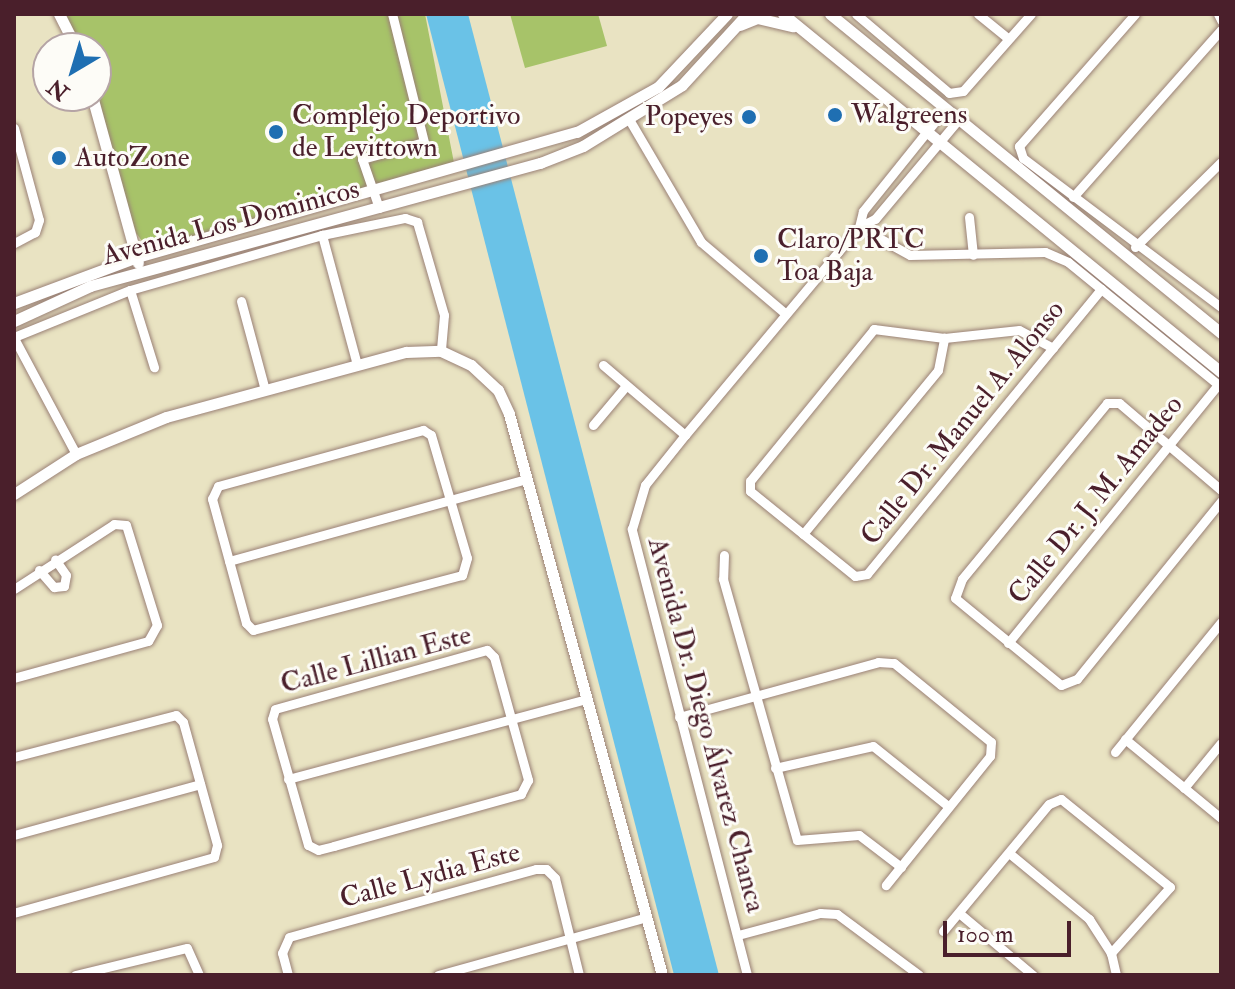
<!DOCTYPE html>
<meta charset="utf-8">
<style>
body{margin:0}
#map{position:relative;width:1235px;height:989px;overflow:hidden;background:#e9e3c2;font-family:"IM FELL Double Pica",serif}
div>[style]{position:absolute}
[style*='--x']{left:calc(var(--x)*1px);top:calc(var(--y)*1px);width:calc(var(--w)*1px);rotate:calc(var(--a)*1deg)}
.green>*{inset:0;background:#a7c369}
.water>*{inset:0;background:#6ac2e7}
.roads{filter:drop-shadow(0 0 2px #9a8176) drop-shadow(0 0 2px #9a8176)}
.minor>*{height:9px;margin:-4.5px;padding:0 4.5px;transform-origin:4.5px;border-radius:4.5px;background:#fff}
.tertiary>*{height:11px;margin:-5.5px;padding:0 5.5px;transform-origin:5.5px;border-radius:5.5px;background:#fff}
.dots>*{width:22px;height:22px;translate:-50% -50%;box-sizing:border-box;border:4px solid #fdfcf7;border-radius:50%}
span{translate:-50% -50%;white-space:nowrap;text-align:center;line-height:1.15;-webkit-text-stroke:6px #fdfcf7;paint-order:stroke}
.poi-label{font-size:28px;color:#4a1f2b}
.left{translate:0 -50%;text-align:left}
.right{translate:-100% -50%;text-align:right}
.street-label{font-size:28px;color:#4a1f2b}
.frame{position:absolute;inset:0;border:16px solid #4a1f2b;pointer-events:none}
.north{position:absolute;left:32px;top:32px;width:80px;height:80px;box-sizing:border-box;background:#fdfcf7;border:2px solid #b5a4a5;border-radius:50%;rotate:218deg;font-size:22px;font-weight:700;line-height:32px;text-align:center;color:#4a1f2b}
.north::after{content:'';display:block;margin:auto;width:28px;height:36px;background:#1f6fb2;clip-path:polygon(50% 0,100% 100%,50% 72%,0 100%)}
.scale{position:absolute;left:943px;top:921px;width:128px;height:36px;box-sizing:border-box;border:4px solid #4a1f2b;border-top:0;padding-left:10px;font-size:24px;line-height:28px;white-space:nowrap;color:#4a1f2b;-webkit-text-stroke:6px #fdfcf7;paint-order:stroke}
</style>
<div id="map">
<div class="green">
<div style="clip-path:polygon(62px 14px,425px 14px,455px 168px,147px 248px,134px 230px,96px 96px,96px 48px,79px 48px)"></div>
<div style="clip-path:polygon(510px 14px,598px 14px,607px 46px,525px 68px)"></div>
</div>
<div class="water">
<div style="clip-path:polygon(426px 14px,468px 14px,719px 975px,674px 975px)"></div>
</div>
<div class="roads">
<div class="minor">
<div style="--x:856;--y:14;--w:122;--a:40.3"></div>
<div style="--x:949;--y:93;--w:14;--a:-8"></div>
<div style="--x:963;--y:91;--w:103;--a:-48.6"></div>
<div style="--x:978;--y:14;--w:38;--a:39"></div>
<div style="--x:1135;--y:14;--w:176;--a:131.3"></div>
<div style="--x:1019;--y:146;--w:13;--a:72"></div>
<div style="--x:1023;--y:158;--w:248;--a:37"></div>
<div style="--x:1218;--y:14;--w:7;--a:63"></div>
<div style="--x:630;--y:121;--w:140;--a:59.6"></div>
<div style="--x:701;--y:242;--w:111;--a:40.3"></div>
<div style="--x:14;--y:128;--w:95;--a:74.8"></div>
<div style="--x:39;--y:220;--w:13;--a:108"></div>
<div style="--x:35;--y:232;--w:24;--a:152"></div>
<div style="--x:1073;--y:197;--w:223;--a:-48.5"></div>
<div style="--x:379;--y:208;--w:52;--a:-109.1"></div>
<div style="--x:362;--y:159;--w:64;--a:-15.3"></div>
<div style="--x:424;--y:142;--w:132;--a:-104"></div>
<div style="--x:969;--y:217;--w:38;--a:84"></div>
<div style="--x:859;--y:227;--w:58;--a:28.8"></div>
<div style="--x:910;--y:255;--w:135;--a:-1.3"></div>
<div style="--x:1045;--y:252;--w:25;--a:23"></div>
<div style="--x:1068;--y:262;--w:198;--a:39.2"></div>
<div style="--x:859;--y:227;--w:16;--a:-76"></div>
<div style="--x:863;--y:211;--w:131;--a:-51.2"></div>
<div style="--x:322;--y:235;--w:135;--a:74.9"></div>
<div style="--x:1135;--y:247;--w:121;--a:-44.7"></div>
<div style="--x:130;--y:290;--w:81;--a:72.7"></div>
<div style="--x:241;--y:301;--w:92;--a:74.9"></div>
<div style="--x:14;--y:337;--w:125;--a:-22.1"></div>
<div style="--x:130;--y:290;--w:200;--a:-16"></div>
<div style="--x:322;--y:235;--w:85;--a:-11.6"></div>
<div style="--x:405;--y:218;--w:13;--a:18"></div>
<div style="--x:417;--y:222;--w:97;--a:73.8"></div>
<div style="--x:444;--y:315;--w:36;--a:95"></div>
<div style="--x:14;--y:338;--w:132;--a:61.9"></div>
<div style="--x:1053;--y:348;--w:38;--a:-152"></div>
<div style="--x:1019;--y:330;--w:75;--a:173.9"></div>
<div style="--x:944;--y:338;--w:71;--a:-172.7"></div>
<div style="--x:874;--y:329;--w:196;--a:129.2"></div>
<div style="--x:750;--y:481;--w:10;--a:90"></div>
<div style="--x:750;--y:491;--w:135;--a:39"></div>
<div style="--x:855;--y:576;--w:12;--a:-9"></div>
<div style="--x:867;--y:574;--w:369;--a:-50.6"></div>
<div style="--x:603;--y:365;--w:108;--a:40.5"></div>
<div style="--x:593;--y:425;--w:50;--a:-49.9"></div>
<div style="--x:423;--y:430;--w:9;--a:32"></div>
<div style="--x:431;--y:435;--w:128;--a:73.7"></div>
<div style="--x:467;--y:558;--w:18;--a:106"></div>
<div style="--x:462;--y:575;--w:216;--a:165.3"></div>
<div style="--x:253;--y:630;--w:10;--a:-135"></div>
<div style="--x:246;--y:623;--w:129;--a:-105.3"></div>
<div style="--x:212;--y:499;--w:14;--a:-65"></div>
<div style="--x:218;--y:486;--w:213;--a:-15.3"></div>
<div style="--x:1221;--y:490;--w:134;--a:-139.5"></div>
<div style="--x:1119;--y:403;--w:12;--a:180"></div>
<div style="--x:1107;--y:403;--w:228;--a:129.5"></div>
<div style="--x:962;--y:579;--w:20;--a:110"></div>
<div style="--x:955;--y:598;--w:137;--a:39.4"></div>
<div style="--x:1061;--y:685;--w:17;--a:-21"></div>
<div style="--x:1077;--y:679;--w:229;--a:-51"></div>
<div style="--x:803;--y:534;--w:212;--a:-50.5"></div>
<div style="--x:938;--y:370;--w:33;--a:-79"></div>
<div style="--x:724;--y:555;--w:24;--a:92"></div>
<div style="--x:723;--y:579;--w:271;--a:74.2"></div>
<div style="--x:797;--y:840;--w:62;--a:-4.6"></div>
<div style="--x:859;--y:835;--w:53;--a:37.3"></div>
<div style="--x:229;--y:561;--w:309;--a:-15.4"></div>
<div style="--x:39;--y:570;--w:23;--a:49"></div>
<div style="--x:54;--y:587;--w:10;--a:-6"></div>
<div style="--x:64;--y:586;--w:11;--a:-80"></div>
<div style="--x:66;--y:575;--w:19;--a:-125"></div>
<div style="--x:14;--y:589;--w:119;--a:-33"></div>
<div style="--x:114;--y:524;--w:12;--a:5"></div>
<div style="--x:126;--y:525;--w:105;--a:72.8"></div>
<div style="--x:157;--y:625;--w:18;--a:119"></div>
<div style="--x:148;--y:641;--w:139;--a:164.6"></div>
<div style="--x:1008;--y:643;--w:333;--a:-50.9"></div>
<div style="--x:487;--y:650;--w:10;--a:45"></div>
<div style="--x:494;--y:657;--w:128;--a:74.5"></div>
<div style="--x:528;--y:780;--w:16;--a:117"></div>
<div style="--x:521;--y:794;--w:194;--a:164.5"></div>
<div style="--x:334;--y:846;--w:16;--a:166"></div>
<div style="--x:318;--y:850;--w:11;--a:-153"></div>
<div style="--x:308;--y:845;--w:131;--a:-105.9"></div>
<div style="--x:272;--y:719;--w:10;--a:-73"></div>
<div style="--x:275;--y:709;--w:220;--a:-15.6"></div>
<div style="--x:679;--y:717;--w:206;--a:-15.4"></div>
<div style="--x:878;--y:662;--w:16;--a:4"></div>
<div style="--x:894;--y:663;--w:125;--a:39.2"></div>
<div style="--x:991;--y:742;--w:14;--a:94"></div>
<div style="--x:990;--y:756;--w:166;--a:128.9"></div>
<div style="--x:1125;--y:739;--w:124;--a:39.5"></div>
<div style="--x:1115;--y:752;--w:168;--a:-50.8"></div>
<div style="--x:14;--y:757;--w:167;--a:-14.5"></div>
<div style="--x:176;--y:715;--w:10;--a:45"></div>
<div style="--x:183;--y:722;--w:128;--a:74.5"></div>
<div style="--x:217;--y:845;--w:12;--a:104"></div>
<div style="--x:214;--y:857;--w:208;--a:164.4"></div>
<div style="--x:775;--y:768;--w:100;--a:-12.7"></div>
<div style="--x:873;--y:746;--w:96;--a:38.7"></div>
<div style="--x:288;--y:779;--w:310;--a:-15"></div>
<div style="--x:1184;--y:788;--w:58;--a:-50.6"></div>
<div style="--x:14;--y:835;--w:193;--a:-15.3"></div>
<div style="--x:1009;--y:853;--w:104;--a:39.5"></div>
<div style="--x:1089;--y:919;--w:40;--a:57.1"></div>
<div style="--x:1111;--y:953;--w:23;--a:77"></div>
<div style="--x:959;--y:913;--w:97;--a:40"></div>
<div style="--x:943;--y:931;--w:165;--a:-50.2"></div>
<div style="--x:1049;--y:804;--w:13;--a:-23"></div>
<div style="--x:1061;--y:799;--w:140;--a:38.9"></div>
<div style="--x:1170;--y:887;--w:89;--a:131.8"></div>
<div style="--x:738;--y:935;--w:85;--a:-15"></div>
<div style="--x:820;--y:913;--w:17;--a:3"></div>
<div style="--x:837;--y:914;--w:102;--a:36.6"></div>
<div style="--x:75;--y:975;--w:115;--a:-13.6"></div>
<div style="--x:187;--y:948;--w:30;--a:66"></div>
<div style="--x:288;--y:975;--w:23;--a:-105"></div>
<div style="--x:282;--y:953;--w:17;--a:-66"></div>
<div style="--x:289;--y:937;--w:256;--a:-15.4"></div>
<div style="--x:536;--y:869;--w:10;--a:0"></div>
<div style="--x:546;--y:869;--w:13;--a:45"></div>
<div style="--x:555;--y:878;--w:100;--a:76.1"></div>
<div style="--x:438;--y:975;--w:217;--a:-15.5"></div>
<div style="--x:747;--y:975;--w:461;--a:-104.5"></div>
<div style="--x:632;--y:529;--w:46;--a:-73.5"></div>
<div style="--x:645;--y:485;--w:64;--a:-51.3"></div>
<div style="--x:685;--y:435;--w:271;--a:-50.1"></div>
<div style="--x:859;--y:227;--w:18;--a:-27"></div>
<div style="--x:875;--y:219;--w:131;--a:-50"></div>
</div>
<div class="tertiary">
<div style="--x:59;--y:14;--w:38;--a:63"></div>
<div style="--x:783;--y:14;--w:566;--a:39.26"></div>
<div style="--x:830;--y:14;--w:505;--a:39.21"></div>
<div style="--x:740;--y:25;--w:18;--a:-22"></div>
<div style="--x:757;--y:18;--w:37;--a:13"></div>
<div style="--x:92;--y:96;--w:173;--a:74.6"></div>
<div style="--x:14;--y:303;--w:131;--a:-20.5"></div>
<div style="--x:137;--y:257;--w:457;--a:-15.9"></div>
<div style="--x:577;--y:132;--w:93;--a:-29.1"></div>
<div style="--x:658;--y:87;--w:100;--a:-46.6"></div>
<div style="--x:14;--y:321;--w:84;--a:-24.7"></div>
<div style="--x:90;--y:286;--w:467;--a:-15.3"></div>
<div style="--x:540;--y:163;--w:46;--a:-21.6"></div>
<div style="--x:583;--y:146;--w:116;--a:-31.6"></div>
<div style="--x:682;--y:85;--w:96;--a:-47.5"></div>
<div style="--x:14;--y:494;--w:74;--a:-32.8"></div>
<div style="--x:76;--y:454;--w:97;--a:-22.3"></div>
<div style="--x:166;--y:417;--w:249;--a:-15.2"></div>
<div style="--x:406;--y:352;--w:35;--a:-2"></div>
<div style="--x:441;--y:351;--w:33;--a:25"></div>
<div style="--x:471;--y:365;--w:37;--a:43"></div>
<div style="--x:498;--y:390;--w:26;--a:65"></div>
<div style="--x:509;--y:414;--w:581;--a:74.74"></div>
</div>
</div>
<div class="dots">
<div style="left:835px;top:115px;background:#1f6fb2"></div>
<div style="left:749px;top:117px;background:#1f6fb2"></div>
<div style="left:276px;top:132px;background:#1f6fb2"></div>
<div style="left:59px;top:158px;background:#1f6fb2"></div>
<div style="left:761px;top:256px;background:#1f6fb2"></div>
</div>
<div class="poi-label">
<span class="left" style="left:851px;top:115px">Walgreens</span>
<span class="left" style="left:292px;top:132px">Complejo Deportivo<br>de Levittown</span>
<span class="right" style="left:733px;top:117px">Popeyes</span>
<span class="left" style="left:75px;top:158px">AutoZone</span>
<span class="left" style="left:777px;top:256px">Claro/PRTC<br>Toa Baja</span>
</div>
<div class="street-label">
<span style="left:231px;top:223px;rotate:-15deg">Avenida Los Dominicos</span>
<span style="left:963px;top:423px;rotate:-51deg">Calle Dr. Manuel A. Alonso</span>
<span style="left:1096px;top:500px;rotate:-51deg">Calle Dr. J. M. Amadeo</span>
<span style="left:376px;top:660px;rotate:-15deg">Calle Lillian Este</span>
<span style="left:706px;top:725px;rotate:75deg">Avenida Dr. Diego Álvarez Chanca</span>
<span style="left:430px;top:876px;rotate:-15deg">Calle Lydia Este</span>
</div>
<div class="frame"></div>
<div class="north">N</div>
<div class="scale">100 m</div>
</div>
